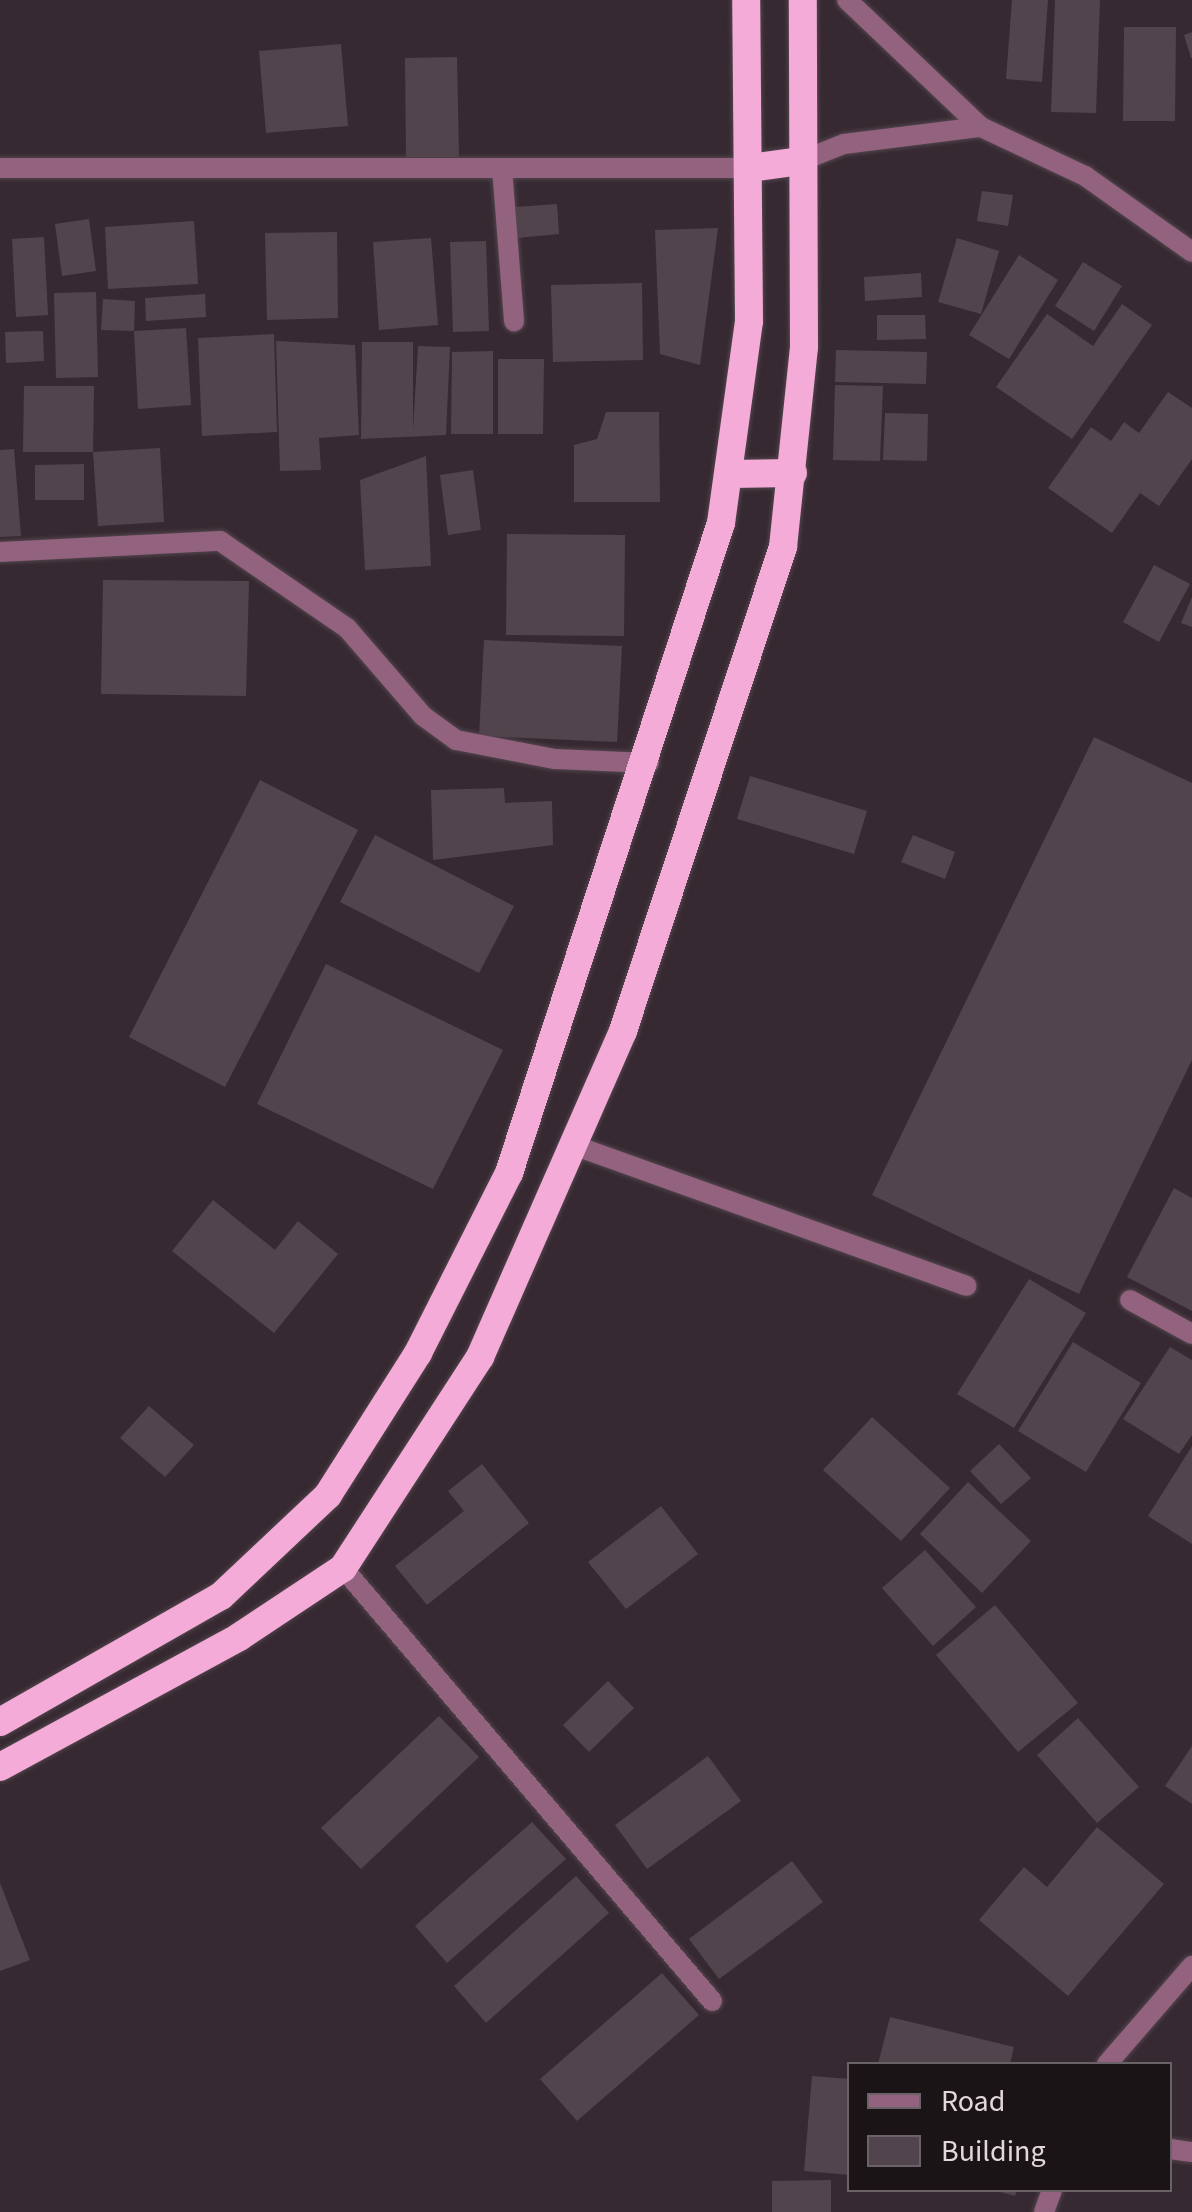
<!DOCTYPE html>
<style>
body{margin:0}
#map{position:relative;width:1192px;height:2212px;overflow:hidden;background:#372931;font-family:"Source Sans 3",sans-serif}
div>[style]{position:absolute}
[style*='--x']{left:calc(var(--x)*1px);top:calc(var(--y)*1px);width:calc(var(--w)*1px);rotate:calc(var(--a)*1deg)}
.building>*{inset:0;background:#52444c}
.roads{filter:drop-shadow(0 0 2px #52454d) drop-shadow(0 0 2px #52454d)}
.minor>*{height:20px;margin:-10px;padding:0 10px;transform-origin:10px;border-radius:10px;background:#92627e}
.trunk>*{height:28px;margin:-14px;padding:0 14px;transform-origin:14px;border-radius:14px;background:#f5abd7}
span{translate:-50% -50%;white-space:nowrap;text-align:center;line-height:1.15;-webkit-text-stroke:9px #1a1417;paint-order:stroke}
.legend{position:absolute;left:847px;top:2062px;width:325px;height:130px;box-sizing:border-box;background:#1a1417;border:2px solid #6a6266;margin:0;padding:12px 18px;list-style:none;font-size:30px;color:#e1d8dd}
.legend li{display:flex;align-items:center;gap:20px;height:50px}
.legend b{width:50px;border:2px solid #6a6266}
</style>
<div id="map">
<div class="building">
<div style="clip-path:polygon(1012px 0,1048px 0,1042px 82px,1006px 79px)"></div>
<div style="clip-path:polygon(1055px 0,1100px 0,1096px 113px,1051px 112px)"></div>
<div style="clip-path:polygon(1124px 27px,1176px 27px,1175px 121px,1123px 121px)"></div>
<div style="clip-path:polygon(1192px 32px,1192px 58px,1191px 58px,1184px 35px)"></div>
<div style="clip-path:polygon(341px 44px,348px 126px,266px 133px,259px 51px)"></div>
<div style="clip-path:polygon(457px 57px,459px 157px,406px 157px,405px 58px)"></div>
<div style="clip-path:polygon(982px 191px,1013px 195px,1008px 226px,977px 221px)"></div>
<div style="clip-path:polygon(557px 204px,559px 234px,517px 238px,515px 207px)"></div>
<div style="clip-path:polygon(89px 219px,96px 271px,62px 276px,55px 224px)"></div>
<div style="clip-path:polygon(194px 221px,198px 284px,108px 289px,105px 227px)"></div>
<div style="clip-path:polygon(718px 228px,700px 365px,660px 354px,655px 230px)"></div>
<div style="clip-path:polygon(337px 232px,338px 318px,267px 320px,265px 233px)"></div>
<div style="clip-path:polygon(44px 237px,48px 315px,16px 317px,12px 239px)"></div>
<div style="clip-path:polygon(431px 238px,438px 325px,379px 330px,373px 242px)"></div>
<div style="clip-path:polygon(957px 238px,999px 251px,981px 314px,938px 302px)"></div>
<div style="clip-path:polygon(486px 241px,489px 331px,453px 332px,450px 242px)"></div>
<div style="clip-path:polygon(1019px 255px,1058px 280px,1009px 359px,969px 335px)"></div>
<div style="clip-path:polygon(1083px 262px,1122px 286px,1094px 331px,1055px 306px)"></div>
<div style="clip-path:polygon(921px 273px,922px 297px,865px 301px,864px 277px)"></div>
<div style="clip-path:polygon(642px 283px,643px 360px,553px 362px,551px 285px)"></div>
<div style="clip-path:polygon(96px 292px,98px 377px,56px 378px,54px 293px)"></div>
<div style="clip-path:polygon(205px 294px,206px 317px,146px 321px,145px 298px)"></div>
<div style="clip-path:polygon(103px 299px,135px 301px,134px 331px,101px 330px)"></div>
<div style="clip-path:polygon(1122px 304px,1152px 325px,1072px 439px,996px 387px,1047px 314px,1093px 346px)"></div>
<div style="clip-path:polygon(877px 315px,925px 315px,926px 339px,877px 340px)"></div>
<div style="clip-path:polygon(186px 328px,191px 405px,138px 409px,134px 331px)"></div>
<div style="clip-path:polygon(43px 331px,44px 361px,6px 363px,5px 332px)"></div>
<div style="clip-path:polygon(274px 334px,277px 432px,202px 436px,198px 338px)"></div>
<div style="clip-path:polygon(276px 341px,355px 345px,359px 435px,319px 438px,321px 470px,280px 471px)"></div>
<div style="clip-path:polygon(362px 342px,413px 342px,413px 430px,418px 346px,450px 347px,446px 435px,361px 439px)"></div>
<div style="clip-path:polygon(836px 350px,927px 352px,926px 384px,835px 382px)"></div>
<div style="clip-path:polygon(493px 351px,493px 434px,451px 434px,452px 352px)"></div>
<div style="clip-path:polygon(498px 359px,544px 359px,543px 434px,498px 434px)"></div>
<div style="clip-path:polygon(835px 385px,883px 386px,880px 461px,833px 460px)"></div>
<div style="clip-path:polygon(24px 386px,94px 386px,93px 452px,23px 452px)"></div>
<div style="clip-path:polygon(1168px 392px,1192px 408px,1192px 459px,1159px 506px,1140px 493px,1112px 533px,1048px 488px,1091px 427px,1111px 441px,1124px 422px,1139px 433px)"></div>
<div style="clip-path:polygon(606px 412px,659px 412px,660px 502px,574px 502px,574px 445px,597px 439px)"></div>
<div style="clip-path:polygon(885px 413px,928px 414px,927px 461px,883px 460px)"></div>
<div style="clip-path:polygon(160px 448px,164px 522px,98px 526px,93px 452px)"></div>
<div style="clip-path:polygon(14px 449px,21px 536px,0 537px,0 450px)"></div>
<div style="clip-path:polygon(426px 456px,431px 566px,365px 570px,360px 480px)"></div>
<div style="clip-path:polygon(84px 464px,84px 500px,35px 500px,35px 465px)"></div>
<div style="clip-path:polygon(473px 470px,481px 530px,448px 535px,440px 475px)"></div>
<div style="clip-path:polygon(507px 534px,625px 535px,624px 636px,506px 635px)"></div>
<div style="clip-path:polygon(1154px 565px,1190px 584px,1159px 642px,1123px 622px)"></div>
<div style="clip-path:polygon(103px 580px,249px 581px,246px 696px,101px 694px)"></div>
<div style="clip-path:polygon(1192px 597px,1192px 627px,1181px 623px)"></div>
<div style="clip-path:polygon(484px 640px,622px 646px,617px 742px,479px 736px)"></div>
<div style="clip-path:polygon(1094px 737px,1192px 783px,1192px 1060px,1079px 1294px,872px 1195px)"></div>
<div style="clip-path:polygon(750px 776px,867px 811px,854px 854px,737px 819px)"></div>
<div style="clip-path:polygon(260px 780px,358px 830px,225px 1087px,129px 1037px)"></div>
<div style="clip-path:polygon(504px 788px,505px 803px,552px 801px,553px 845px,433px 860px,431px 790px)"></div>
<div style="clip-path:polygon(375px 835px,514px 906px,479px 973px,340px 902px)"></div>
<div style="clip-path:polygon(913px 835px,955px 852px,945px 879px,901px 862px)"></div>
<div style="clip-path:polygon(326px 964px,503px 1050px,433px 1189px,257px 1104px)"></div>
<div style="clip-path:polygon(1174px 1188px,1192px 1198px,1192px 1311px,1127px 1277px)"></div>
<div style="clip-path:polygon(213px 1200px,275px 1250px,298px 1221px,338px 1254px,274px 1333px,172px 1251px)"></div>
<div style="clip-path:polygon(1029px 1279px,1086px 1313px,1014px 1428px,957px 1394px)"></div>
<div style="clip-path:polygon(1073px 1342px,1141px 1383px,1086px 1472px,1018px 1431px)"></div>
<div style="clip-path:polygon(1170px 1347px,1192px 1360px,1192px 1435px,1179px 1454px,1123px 1419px)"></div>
<div style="clip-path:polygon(149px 1406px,194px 1445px,165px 1477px,120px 1438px)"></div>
<div style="clip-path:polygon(872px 1417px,950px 1488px,901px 1541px,823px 1470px)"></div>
<div style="clip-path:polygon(999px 1444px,1031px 1478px,1001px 1504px,970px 1471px)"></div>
<div style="clip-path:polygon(1192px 1446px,1192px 1544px,1148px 1516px)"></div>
<div style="clip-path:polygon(482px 1464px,529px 1523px,427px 1605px,395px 1566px,464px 1511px,448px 1491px)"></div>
<div style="clip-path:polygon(968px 1482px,1031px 1541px,982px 1593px,920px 1534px)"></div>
<div style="clip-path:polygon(661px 1506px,698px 1554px,626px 1609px,588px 1562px)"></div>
<div style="clip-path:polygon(925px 1550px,976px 1607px,933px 1646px,882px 1588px)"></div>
<div style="clip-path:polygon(995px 1605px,1078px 1703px,1018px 1752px,936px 1655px)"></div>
<div style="clip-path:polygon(608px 1681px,634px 1708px,589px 1752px,563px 1725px)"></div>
<div style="clip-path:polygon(439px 1716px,479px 1757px,361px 1869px,321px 1828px)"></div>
<div style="clip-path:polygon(1078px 1718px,1139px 1787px,1097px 1823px,1037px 1755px)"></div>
<div style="clip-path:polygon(1192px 1746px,1192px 1804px,1165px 1786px)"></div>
<div style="clip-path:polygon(708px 1756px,741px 1801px,647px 1869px,615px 1825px)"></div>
<div style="clip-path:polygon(532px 1822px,566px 1859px,447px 1963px,415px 1926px)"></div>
<div style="clip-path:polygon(1097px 1827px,1164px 1884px,1068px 1996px,979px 1920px,1024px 1867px,1047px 1887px)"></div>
<div style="clip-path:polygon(792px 1861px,823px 1902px,719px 1979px,689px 1939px)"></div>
<div style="clip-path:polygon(576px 1876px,609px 1913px,486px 2023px,454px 1986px)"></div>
<div style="clip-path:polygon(0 1883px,30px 1960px,0 1971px)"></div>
<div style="clip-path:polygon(662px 1973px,699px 2015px,577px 2121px,540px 2079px)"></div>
<div style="clip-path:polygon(890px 2017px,1014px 2047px,1010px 2064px,878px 2064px)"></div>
<div style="clip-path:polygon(812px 2076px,850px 2079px,850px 2175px,804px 2171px)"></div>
<div style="clip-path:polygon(831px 2180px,831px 2212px,772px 2212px,772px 2181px)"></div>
<div style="clip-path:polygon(993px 2190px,1017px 2190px,1015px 2196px)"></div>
</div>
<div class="roads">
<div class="minor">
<div style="--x:847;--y:0;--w:185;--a:43.5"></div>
<div style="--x:981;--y:127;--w:115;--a:25.2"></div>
<div style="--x:1085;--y:176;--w:131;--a:35.4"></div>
<div style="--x:801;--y:161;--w:46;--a:-21.6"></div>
<div style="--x:844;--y:144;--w:138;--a:-7.1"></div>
<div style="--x:0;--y:168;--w:750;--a:0"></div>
<div style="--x:502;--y:168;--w:154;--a:85.5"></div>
<div style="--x:0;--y:552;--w:220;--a:-2.9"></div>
<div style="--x:220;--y:541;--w:154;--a:34.4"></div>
<div style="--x:347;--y:628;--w:116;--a:49.2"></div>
<div style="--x:423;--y:716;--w:41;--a:36"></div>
<div style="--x:456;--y:740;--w:101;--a:10.9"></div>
<div style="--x:555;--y:759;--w:94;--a:2.4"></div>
<div style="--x:573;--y:1145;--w:418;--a:19.7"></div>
<div style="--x:1130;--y:1300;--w:71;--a:28.7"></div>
<div style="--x:343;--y:1568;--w:569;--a:49.56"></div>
<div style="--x:1107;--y:2064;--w:130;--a:-49.1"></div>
<div style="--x:1170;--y:2149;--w:22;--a:8"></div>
<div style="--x:1044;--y:2212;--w:23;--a:-70"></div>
</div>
<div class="trunk">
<div style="--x:750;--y:168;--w:51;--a:-7.8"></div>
<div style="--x:729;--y:474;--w:64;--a:-0.9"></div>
<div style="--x:0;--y:1722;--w:254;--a:-29.7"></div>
<div style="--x:221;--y:1596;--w:147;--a:-43.3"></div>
<div style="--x:328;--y:1495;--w:168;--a:-57.6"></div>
<div style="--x:418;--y:1353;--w:202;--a:-63.2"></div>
<div style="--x:509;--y:1173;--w:684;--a:-71.94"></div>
<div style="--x:721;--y:523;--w:204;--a:-82.1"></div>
<div style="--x:749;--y:321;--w:321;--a:-90.5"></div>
<div style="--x:0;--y:1767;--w:272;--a:-28.5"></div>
<div style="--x:239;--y:1637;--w:125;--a:-33.6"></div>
<div style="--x:343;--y:1568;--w:252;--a:-57"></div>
<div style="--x:480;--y:1357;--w:356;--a:-66.3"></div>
<div style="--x:623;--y:1031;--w:510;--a:-71.71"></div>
<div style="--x:783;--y:547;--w:201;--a:-84"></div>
<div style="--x:804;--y:347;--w:347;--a:-90.2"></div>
</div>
</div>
<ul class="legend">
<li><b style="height:12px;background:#92627e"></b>Road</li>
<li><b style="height:28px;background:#52444c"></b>Building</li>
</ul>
</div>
